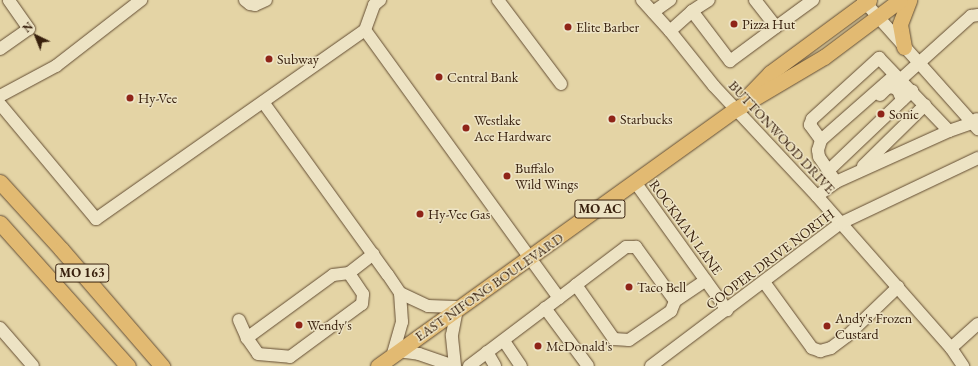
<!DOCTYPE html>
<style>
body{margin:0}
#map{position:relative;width:978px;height:366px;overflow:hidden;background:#e4d4a5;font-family:"EB Garamond",serif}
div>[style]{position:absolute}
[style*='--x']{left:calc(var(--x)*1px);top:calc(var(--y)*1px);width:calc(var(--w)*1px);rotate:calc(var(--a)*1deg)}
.roads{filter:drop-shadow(0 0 1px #634d33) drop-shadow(0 0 1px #634d33)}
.minor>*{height:12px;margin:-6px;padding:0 6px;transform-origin:6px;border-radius:6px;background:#ede3c4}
.major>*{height:15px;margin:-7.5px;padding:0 7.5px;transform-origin:7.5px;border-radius:7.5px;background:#e2ba72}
.dots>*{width:11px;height:11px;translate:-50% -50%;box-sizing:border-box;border:2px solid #ede3c4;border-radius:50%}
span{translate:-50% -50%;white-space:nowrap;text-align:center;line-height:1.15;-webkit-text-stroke:3px #ede3c4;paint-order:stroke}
.shield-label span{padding:1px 3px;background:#ede3c4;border:1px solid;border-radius:3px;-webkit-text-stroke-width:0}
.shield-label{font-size:13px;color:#38200d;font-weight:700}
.poi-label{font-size:14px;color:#38200d}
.left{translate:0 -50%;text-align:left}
.street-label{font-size:14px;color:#38200d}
.north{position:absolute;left:16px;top:16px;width:40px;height:40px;-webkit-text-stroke:3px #ede3c4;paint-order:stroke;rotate:317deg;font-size:11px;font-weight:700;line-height:16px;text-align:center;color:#38200d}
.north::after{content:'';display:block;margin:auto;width:14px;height:18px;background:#38200d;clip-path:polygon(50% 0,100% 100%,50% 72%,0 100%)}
</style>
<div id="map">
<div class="roads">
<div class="minor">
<div style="--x:245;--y:0;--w:6;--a:39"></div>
<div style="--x:250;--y:4;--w:5;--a:11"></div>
<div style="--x:255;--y:5;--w:12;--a:-24"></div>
<div style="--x:498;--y:0;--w:105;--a:53.1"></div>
<div style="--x:642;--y:0;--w:42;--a:47.9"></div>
<div style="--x:670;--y:31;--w:70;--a:51.3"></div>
<div style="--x:714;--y:86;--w:151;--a:46.9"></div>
<div style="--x:817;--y:196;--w:203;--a:48.6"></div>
<div style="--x:951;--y:348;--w:22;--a:56"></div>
<div style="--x:755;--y:0;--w:34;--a:52"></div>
<div style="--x:776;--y:27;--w:46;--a:-36.1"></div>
<div style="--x:863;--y:0;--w:173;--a:48.3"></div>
<div style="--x:692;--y:11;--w:20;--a:-33"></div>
<div style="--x:653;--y:12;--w:21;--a:-35"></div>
<div style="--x:365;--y:30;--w:331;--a:54.1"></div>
<div style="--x:670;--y:31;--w:30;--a:-42"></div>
<div style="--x:692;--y:11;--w:63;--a:52.8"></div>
<div style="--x:730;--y:61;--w:57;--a:-36.5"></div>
<div style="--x:0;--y:49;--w:35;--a:-35"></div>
<div style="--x:29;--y:29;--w:35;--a:-125"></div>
<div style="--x:900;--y:80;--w:96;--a:-42"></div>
<div style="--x:971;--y:16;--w:7;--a:-8"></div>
<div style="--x:880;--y:95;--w:10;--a:-45"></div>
<div style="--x:887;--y:88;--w:5;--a:-11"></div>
<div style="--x:892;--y:87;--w:7;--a:27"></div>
<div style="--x:898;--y:90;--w:11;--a:68"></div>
<div style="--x:0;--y:96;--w:64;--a:-28.2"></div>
<div style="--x:56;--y:66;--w:108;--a:-37.8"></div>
<div style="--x:263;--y:102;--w:213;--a:54.2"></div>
<div style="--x:388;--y:275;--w:22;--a:56"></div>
<div style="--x:400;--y:293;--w:29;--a:86"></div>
<div style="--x:402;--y:322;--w:35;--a:106"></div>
<div style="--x:0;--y:104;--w:150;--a:50.1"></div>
<div style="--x:96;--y:219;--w:329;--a:-35.1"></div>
<div style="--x:365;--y:30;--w:27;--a:-70"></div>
<div style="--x:374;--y:5;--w:8;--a:-40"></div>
<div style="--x:949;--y:131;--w:24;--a:-19"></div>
<div style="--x:972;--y:123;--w:6;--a:-39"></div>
<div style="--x:821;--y:140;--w:98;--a:-41.3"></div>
<div style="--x:863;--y:166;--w:87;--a:-44.5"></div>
<div style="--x:829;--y:170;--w:115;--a:-43.6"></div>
<div style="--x:635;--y:182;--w:158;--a:54.3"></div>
<div style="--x:817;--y:196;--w:24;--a:-36"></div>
<div style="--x:836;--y:182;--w:30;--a:-124"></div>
<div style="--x:819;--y:157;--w:7;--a:-98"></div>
<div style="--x:818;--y:150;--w:10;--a:-73"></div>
<div style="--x:821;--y:140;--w:19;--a:-126"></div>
<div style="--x:810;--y:125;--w:6;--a:-72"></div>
<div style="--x:812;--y:119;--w:91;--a:-42.3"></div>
<div style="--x:879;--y:58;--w:101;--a:46.2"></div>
<div style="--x:949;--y:131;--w:124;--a:155.7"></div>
<div style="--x:349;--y:273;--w:31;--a:-38"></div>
<div style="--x:764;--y:282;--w:82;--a:54"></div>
<div style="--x:812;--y:348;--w:9;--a:21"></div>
<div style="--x:820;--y:351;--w:11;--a:-15"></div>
<div style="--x:831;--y:348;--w:20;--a:-37"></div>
<div style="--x:847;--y:336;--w:71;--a:-43.9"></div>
<div style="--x:400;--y:293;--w:31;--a:25"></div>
<div style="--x:428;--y:306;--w:34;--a:2"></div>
<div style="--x:675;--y:301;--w:67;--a:-125.8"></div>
<div style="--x:636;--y:247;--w:10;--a:180"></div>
<div style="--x:626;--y:247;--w:63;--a:142.8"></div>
<div style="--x:576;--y:285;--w:66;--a:54.9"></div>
<div style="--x:614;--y:339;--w:15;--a:4"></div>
<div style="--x:629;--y:340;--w:51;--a:-34.6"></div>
<div style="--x:671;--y:311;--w:11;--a:-68"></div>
<div style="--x:675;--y:301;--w:37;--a:-34"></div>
<div style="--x:545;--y:308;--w:72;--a:53.4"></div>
<div style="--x:239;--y:320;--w:20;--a:66"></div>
<div style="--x:247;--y:338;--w:19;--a:55"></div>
<div style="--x:258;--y:354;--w:32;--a:5"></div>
<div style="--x:290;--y:357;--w:89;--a:-36.4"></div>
<div style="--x:362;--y:304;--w:10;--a:-84"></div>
<div style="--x:363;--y:294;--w:25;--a:-124"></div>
<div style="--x:349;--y:273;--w:16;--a:173"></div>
<div style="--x:333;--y:275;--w:107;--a:143.8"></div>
<div style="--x:0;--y:328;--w:50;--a:49"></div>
<div style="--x:504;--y:341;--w:30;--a:56"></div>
<div style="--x:951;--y:348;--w:36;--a:-42"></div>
<div style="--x:398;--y:351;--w:21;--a:8"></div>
<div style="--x:419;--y:354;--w:36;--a:19"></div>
<div style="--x:487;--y:352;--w:16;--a:60"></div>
<div style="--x:455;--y:366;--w:31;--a:-96"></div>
<div style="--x:452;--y:335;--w:25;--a:-79"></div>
<div style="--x:469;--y:366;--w:134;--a:-37.1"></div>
<div style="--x:651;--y:366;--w:238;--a:-37"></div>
<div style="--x:841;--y:223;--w:152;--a:-25.4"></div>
</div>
<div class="major">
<div style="--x:904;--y:47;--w:23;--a:-100"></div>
<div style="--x:900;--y:24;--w:26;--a:-69"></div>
<div style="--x:748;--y:96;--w:32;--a:-46"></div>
<div style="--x:770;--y:73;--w:123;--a:-36.4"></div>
<div style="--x:0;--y:182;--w:91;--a:47.7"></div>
<div style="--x:61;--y:249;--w:155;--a:49.2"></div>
<div style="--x:0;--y:223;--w:192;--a:48.2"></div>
<div style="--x:378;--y:366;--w:441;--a:-35.7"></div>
<div style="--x:736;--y:109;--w:102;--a:-30.6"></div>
<div style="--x:824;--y:57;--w:95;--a:-36.9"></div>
</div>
</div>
<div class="dots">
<div style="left:734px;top:24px;background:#8f2418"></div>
<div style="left:568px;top:27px;background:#8f2418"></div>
<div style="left:269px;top:59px;background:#8f2418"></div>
<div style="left:439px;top:77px;background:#8f2418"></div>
<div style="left:130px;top:98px;background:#8f2418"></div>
<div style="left:881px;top:114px;background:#8f2418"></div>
<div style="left:612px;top:119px;background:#8f2418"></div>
<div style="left:466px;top:128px;background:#8f2418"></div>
<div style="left:507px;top:176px;background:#8f2418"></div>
<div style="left:420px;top:214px;background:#8f2418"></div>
<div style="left:629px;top:287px;background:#8f2418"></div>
<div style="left:299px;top:325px;background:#8f2418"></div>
<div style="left:827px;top:326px;background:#8f2418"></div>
<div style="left:538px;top:346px;background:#8f2418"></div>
</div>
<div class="shield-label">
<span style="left:600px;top:209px">MO AC</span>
<span style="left:82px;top:273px">MO 163</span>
</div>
<div class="poi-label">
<span class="left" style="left:742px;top:24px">Pizza Hut</span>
<span class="left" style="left:576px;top:27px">Elite Barber</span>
<span class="left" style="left:277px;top:59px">Subway</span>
<span class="left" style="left:447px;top:77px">Central Bank</span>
<span class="left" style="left:138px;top:98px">Hy-Vee</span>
<span class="left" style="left:889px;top:114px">Sonic</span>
<span class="left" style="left:620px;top:119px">Starbucks</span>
<span class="left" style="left:474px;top:128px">Westlake<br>Ace Hardware</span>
<span class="left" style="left:515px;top:176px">Buffalo<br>Wild Wings</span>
<span class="left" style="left:428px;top:214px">Hy-Vee Gas</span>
<span class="left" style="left:637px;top:287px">Taco Bell</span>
<span class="left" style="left:835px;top:326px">Andy's Frozen<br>Custard</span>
<span class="left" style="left:307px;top:325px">Wendy's</span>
<span class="left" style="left:546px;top:346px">McDonald's</span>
</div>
<div class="street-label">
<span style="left:782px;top:137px;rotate:47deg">BUTTONWOOD DRIVE</span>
<span style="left:686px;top:227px;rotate:54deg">ROCKMAN LANE</span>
<span style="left:770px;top:259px;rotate:-37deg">COOPER DRIVE NORTH</span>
<span style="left:489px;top:287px;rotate:-35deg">EAST NIFONG BOULEVARD</span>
</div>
<div class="north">N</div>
</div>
